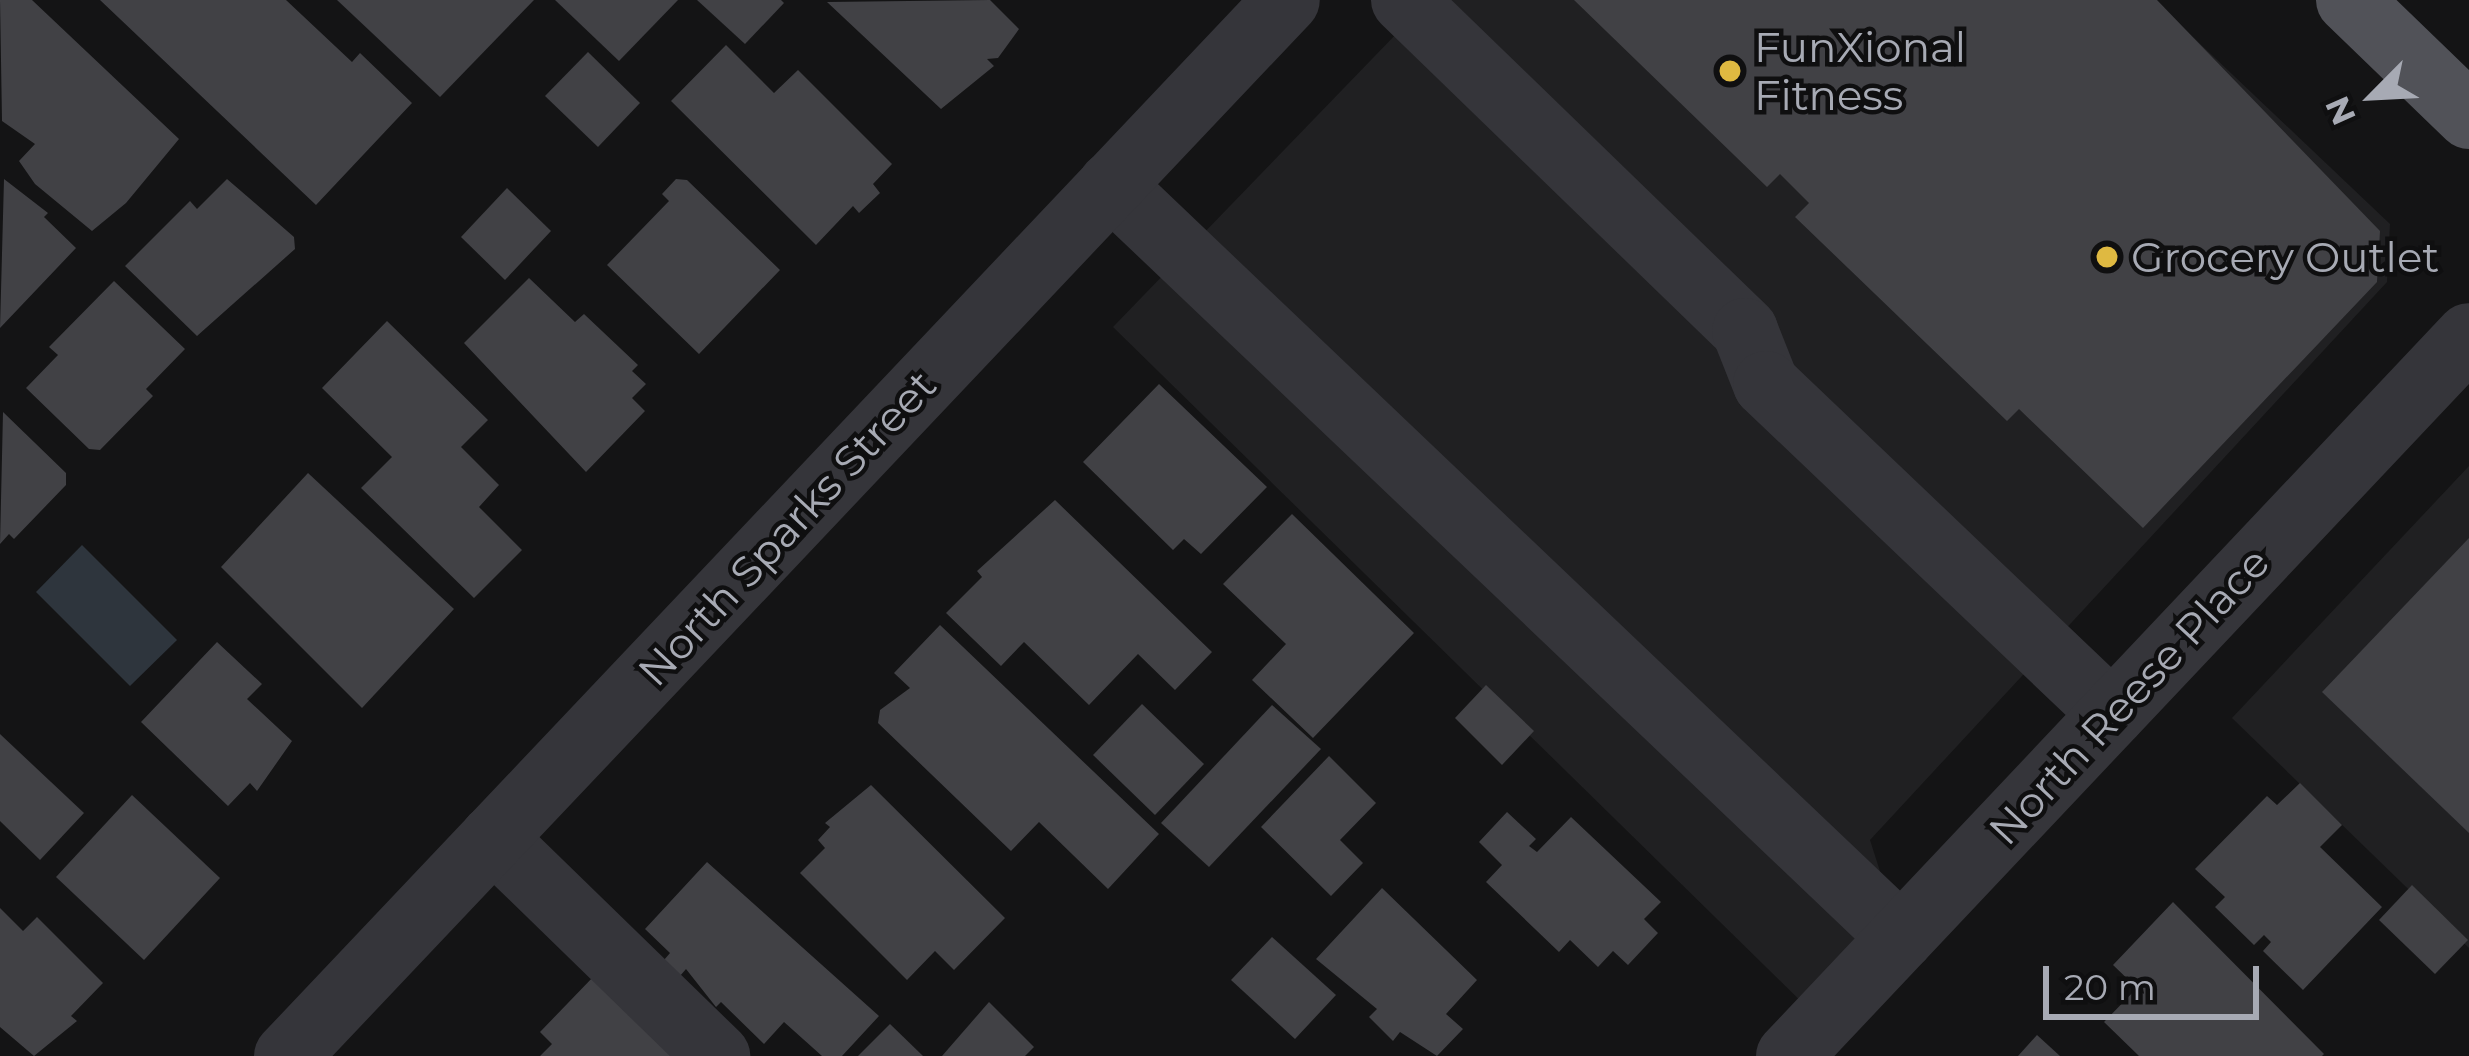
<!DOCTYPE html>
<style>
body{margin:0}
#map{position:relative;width:2469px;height:1056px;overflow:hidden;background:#141415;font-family:Montserrat,sans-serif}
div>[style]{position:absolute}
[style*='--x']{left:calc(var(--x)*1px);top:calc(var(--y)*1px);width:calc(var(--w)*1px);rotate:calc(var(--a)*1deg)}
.built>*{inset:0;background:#202022}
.water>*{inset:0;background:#2e353d}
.building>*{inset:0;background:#414145}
.minor>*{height:66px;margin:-33px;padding:0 33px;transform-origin:33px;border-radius:33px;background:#35353a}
.major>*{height:66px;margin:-33px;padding:0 33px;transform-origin:33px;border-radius:33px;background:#515258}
.dots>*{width:33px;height:33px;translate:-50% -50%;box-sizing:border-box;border:6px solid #0f0f10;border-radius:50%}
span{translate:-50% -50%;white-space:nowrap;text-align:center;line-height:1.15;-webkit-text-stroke:9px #0f0f10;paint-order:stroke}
.poi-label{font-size:42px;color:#a7aab4}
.left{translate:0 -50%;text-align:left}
.street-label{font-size:42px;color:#a7aab4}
.north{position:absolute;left:2313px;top:36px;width:120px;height:120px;-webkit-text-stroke:9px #0f0f10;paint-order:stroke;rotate:246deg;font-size:33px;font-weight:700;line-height:48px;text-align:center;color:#a7aab4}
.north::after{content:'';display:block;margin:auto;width:42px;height:54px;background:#a7aab4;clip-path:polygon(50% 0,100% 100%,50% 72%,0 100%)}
.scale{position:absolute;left:2043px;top:966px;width:216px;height:54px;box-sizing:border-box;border:6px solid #a7aab4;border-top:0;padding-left:15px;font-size:36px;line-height:42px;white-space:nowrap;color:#a7aab4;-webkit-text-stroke:9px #0f0f10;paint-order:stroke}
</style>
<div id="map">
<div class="built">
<div style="clip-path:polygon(1429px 0,2154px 0,2390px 224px,2387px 282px,1870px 840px,1901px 937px,1822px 1022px,1113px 327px)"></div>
<div style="clip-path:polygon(2469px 466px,2469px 948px,2232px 718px)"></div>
</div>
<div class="water">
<div style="clip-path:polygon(82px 545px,177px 640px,130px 686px,36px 592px)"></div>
</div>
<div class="building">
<div style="clip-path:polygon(0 0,32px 0,179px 139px,126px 203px,92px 231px,35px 184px,19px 161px,35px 144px,2px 121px)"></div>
<div style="clip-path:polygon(100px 0,286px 0,352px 62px,360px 53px,412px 103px,316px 205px)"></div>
<div style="clip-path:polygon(337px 0,534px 0,440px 97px)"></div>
<div style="clip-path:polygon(555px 0,678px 0,619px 61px)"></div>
<div style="clip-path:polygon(697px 0,781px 0,784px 3px,745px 44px)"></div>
<div style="clip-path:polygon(990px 0,1019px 29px,998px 58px,987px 59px,994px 66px,941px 109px,827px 2px)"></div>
<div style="clip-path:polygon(1574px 0,2157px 0,2380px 231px,2377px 282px,2143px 528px,2019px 409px,2007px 421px,1795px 217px,1809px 203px,1780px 174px,1767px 187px)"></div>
<div style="clip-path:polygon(726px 45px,774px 93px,798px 70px,892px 164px,873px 184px,880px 193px,859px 213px,853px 206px,816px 245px,671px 101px)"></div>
<div style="clip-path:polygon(588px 52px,640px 103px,598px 147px,545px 96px)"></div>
<div style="clip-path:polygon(4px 179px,48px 213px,44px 217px,76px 248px,0 328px)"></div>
<div style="clip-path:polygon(227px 179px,294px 237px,295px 249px,197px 336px,125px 266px,190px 201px,197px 209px)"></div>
<div style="clip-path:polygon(676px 179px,687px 180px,780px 270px,699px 354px,607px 265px,669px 201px,662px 194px)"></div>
<div style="clip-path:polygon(507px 188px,551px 231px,505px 280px,461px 237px)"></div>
<div style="clip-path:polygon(529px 278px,575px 322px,584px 314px,638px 365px,632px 371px,646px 384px,632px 398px,645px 411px,586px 472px,464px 343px)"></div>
<div style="clip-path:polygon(114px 281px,185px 349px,146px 389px,153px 396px,100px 450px,89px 449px,26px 388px,58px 355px,49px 347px)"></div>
<div style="clip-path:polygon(387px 321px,488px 420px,461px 447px,499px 485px,479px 507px,522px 550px,474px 598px,361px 488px,392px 457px,322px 388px)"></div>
<div style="clip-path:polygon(1159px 384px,1267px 487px,1201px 554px,1184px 539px,1173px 550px,1083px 462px)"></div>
<div style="clip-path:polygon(3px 412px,66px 473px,66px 485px,14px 539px,9px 534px,0 544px)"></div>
<div style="clip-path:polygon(308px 473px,454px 609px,362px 708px,221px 567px)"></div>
<div style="clip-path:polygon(1055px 500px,1212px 652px,1175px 690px,1138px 654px,1089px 705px,1024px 642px,1001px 666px,946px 613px,982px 577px,977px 571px)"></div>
<div style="clip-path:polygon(1292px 514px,1414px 633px,1313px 738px,1252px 680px,1286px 644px,1223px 584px)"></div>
<div style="clip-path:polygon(2469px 538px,2469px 833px,2322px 692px)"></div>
<div style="clip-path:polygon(940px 625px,1159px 834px,1108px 889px,1039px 822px,1011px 851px,878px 723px,880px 710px,910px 688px,894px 673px)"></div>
<div style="clip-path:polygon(217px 642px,262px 684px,247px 699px,292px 741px,257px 791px,250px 783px,228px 806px,141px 722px)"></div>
<div style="clip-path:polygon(1486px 685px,1534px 731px,1502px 765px,1455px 718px)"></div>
<div style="clip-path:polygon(1142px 704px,1204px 764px,1155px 815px,1093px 755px)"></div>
<div style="clip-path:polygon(1272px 705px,1321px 749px,1209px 867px,1161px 823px)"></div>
<div style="clip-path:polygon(0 734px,84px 813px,40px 860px,0 821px)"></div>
<div style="clip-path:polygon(1329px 756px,1376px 803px,1340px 840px,1363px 863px,1331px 896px,1261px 827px)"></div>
<div style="clip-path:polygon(2300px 783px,2342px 825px,2320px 847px,2382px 907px,2303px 990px,2263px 951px,2271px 942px,2264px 935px,2254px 945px,2215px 907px,2225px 897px,2195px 869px,2267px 796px,2277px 805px)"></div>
<div style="clip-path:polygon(871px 785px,1005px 918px,954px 970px,935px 951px,907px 980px,800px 873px,825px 848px,818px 840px,830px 827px,825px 823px)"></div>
<div style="clip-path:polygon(132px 795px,220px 878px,144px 960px,56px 877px)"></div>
<div style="clip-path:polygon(1507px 812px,1536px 839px,1529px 846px,1537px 852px,1571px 817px,1661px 902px,1644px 919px,1658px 933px,1628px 965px,1613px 951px,1598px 967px,1570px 940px,1559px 952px,1486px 882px,1502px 865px,1479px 842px)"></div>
<div style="clip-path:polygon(707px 862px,879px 1016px,842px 1056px,822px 1056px,784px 1022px,764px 1044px,721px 1002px,716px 1007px,686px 969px,680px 976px,664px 960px,670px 953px,645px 929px)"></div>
<div style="clip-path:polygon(2412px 885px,2468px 940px,2435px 974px,2379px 920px)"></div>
<div style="clip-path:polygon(1382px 888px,1477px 980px,1446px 1014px,1463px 1029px,1437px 1056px,1400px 1032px,1393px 1041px,1369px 1017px,1377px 1009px,1316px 959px)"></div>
<div style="clip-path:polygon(2173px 902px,2324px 1054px,2322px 1056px,2139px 1056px,2104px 1022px,2137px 988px,2113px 965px)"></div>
<div style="clip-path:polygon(0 908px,23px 931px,37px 917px,103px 983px,71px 1016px,77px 1021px,34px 1056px,0 1027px)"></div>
<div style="clip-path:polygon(1272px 937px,1336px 995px,1295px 1039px,1231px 980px)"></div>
<div style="clip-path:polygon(594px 976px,676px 1056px,540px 1056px,552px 1044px,540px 1032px)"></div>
<div style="clip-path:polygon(989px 1002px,1034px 1047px,1025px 1056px,942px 1056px)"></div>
<div style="clip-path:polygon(890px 1024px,923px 1056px,858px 1056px)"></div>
<div style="clip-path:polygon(2037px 1035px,2060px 1056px,2018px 1056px)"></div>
</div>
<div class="minor">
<div style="--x:1404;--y:0;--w:475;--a:44.1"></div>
<div style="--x:1745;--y:331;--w:57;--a:68.4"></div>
<div style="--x:1766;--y:384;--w:478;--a:43.6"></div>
<div style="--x:1111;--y:185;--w:1091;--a:43.59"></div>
<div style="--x:493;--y:838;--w:313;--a:44.2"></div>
<div style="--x:287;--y:1056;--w:1454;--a:-46.56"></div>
<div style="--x:1789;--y:1056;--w:990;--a:-46.64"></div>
</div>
<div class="major">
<div style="--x:2349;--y:0;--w:167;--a:44"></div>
</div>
<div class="dots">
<div style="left:1730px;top:71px;background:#dfb941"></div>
<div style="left:2107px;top:257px;background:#dfb941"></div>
</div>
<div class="poi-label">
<span class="left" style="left:1754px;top:71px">FunXional<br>Fitness</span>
<span class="left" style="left:2131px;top:257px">Grocery Outlet</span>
</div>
<div class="street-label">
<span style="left:787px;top:528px;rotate:-47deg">North Sparks Street</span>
<span style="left:2129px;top:696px;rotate:-47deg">North Reese Place</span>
</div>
<div class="north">N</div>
<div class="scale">20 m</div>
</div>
